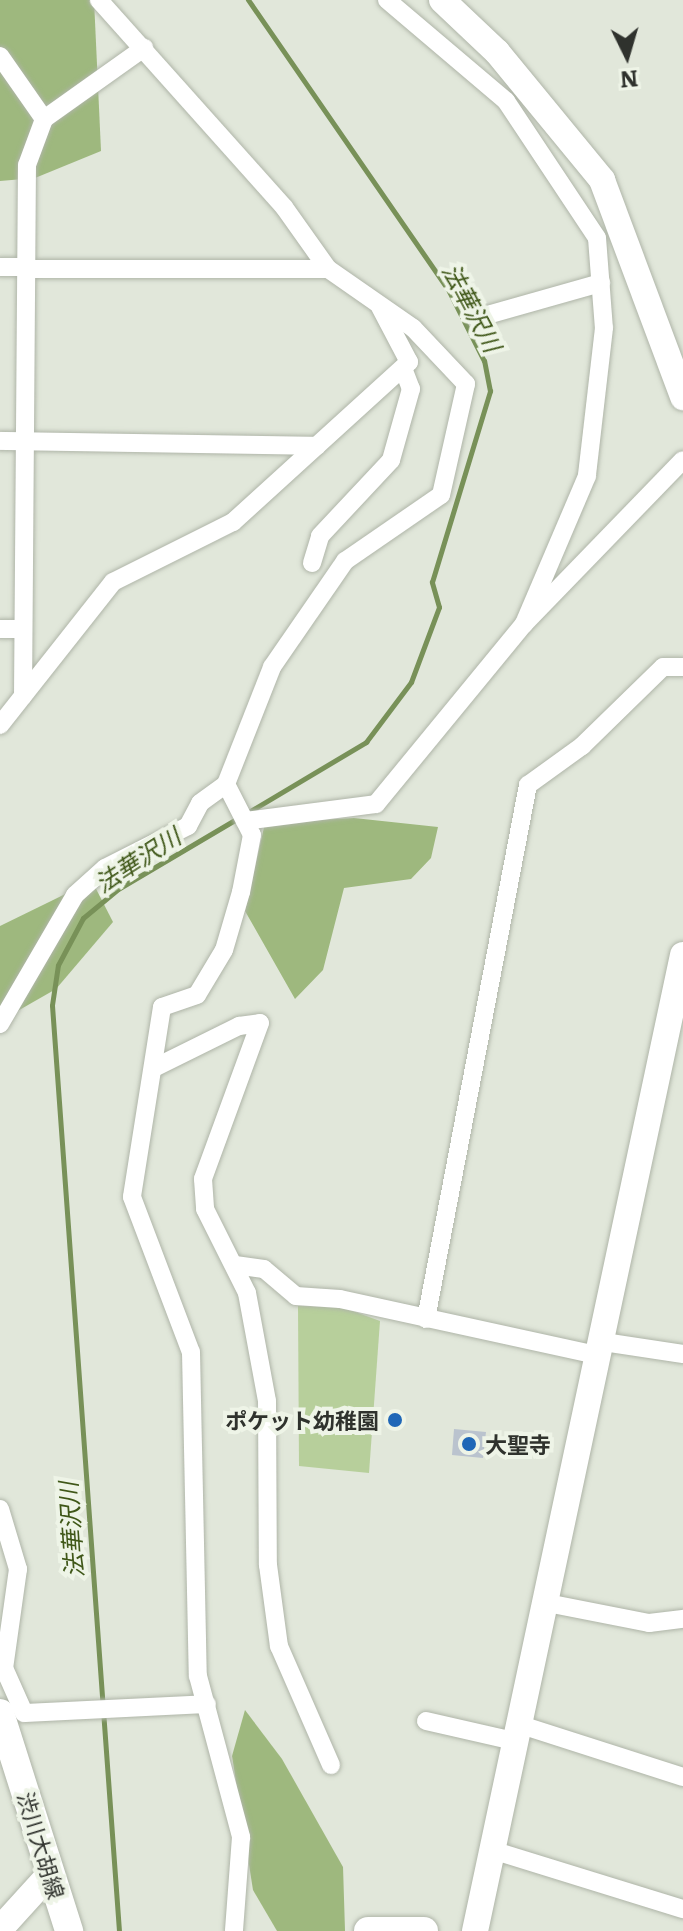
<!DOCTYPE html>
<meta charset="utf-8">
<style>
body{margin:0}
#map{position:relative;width:683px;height:1931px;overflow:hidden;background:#e1e7da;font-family:Literata,"Noto Sans JP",serif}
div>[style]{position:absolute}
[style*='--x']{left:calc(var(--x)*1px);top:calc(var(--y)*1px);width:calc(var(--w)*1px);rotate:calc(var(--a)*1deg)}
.green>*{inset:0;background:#b7cf9b}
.forest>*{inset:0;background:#9eb87e}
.stream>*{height:5px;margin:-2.5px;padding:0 2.5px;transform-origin:2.5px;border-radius:2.5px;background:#789158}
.building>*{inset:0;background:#bac3ce}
.roads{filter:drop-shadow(0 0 2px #afb5a8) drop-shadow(0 0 2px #afb5a8)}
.street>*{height:18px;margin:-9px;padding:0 9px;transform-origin:9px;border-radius:9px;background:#fff}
.secondary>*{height:26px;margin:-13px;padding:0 13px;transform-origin:13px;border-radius:13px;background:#fff}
.primary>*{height:28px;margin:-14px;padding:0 14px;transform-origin:14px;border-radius:14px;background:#fff}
.dots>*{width:22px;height:22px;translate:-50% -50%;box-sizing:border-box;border:4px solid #eef4e7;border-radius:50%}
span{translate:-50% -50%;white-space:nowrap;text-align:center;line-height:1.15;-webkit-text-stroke:8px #eef4e7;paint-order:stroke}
.poi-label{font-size:22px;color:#2f322d;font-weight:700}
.right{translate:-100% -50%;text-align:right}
.left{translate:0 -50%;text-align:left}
.street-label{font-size:22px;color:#2f322d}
.water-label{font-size:24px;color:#3f5718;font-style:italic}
.north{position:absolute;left:587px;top:16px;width:80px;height:80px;-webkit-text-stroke:6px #eef4e7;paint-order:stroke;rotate:175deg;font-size:22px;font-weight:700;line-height:32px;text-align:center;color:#2f322d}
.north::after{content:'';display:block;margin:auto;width:28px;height:36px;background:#2f322d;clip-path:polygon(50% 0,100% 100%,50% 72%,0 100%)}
</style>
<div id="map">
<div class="green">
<div style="clip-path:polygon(298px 1306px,342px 1307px,380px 1321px,369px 1473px,299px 1466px)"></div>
</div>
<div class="forest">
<div style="clip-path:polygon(0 0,94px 0,101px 151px,35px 178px,0 181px)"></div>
<div style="clip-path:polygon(354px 818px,438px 827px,431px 858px,411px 879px,344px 888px,323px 970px,295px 999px,245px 911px,265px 823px)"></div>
<div style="clip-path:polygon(92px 881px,113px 922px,56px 989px,0 1021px,0 926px)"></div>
<div style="clip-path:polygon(245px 1710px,282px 1759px,343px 1867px,345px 1931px,277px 1931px,253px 1890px,232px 1756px)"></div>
</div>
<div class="stream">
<div style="--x:247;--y:813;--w:139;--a:-30.8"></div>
<div style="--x:366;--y:742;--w:75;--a:-53.1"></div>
<div style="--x:411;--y:682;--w:80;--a:-69.5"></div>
<div style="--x:439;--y:607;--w:26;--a:-106"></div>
<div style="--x:432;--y:582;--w:200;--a:-73.1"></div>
<div style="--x:490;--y:391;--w:31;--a:-101"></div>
<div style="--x:484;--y:361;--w:78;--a:-116.6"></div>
<div style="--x:449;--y:291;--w:354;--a:-124.6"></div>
<div style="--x:119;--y:1931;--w:928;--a:-94.14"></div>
<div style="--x:52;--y:1005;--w:40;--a:-81.5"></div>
<div style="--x:58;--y:965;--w:53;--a:-62"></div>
<div style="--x:83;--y:918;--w:45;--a:-39.6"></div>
<div style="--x:118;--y:889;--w:139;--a:-30.6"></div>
</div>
<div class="building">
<div style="clip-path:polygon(454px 1429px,486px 1432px,483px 1458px,452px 1455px)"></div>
</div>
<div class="roads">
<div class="street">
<div style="--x:387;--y:0;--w:156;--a:40.3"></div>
<div style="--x:506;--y:101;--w:164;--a:56.4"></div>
<div style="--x:597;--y:238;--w:90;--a:85.6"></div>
<div style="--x:604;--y:328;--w:149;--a:96.6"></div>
<div style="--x:587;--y:476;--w:161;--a:113.1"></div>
<div style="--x:0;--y:56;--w:77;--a:55.1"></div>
<div style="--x:0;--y:267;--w:25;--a:0"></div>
<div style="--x:25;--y:269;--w:303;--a:0"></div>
<div style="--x:477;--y:318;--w:129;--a:-15.8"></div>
<div style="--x:0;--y:441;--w:317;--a:0.9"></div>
<div style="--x:312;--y:563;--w:28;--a:-73"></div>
<div style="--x:320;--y:536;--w:104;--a:-46.9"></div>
<div style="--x:391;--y:460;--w:74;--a:-74.3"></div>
<div style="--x:411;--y:389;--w:22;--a:-111"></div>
<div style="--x:0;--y:629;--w:21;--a:0"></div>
<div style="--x:23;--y:696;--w:531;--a:-89.57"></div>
<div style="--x:27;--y:165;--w:49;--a:-69.7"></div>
<div style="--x:44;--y:119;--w:123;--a:-35.4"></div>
<div style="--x:0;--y:725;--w:182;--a:-51.7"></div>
<div style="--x:113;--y:582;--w:134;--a:-26.6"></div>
<div style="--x:233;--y:522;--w:238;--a:-42.3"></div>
<div style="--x:409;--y:362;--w:62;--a:-117.8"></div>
<div style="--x:226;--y:784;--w:57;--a:63"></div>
<div style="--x:252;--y:835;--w:58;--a:100.9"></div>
<div style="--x:241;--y:892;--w:60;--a:106.3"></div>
<div style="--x:224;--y:950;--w:52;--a:121"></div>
<div style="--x:197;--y:995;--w:37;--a:161"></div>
<div style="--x:162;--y:1007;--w:192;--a:99"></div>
<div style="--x:132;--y:1197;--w:166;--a:69.2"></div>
<div style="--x:191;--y:1352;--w:324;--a:88.8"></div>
<div style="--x:198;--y:1676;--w:167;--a:75"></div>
<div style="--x:241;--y:1837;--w:94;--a:94.3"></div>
<div style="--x:245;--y:821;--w:132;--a:-7.4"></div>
<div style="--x:376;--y:804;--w:233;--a:-50.6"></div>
<div style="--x:524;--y:624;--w:228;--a:-45.9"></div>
<div style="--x:0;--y:1024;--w:149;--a:-59.8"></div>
<div style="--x:75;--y:895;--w:40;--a:-42"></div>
<div style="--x:105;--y:868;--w:93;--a:-26.8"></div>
<div style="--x:188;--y:826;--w:26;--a:-62"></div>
<div style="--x:200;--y:803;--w:32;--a:-36"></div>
<div style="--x:226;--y:784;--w:126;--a:-68.5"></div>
<div style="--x:272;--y:667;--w:129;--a:-55.4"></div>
<div style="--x:345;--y:561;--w:116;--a:-34.5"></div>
<div style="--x:441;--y:495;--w:114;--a:-77.3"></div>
<div style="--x:466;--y:384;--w:77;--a:-133.4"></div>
<div style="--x:413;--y:328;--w:103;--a:-145.2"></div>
<div style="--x:328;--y:269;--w:76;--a:-125.4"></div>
<div style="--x:284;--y:207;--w:278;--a:-131.8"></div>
<div style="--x:156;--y:1067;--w:93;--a:-26.3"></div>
<div style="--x:239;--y:1026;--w:21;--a:-8"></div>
<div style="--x:260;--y:1023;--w:166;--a:110.1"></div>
<div style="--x:203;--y:1179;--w:30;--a:86"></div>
<div style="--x:205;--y:1209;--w:94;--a:63.4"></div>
<div style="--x:247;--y:1293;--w:110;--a:79.5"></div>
<div style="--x:267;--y:1401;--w:164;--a:89.7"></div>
<div style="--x:268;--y:1565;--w:82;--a:82.3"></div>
<div style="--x:279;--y:1646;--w:130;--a:66.4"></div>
<div style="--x:235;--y:1265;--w:29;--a:8"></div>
<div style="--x:264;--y:1269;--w:42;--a:40.2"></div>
<div style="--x:296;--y:1296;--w:44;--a:3.9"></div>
<div style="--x:340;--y:1299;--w:259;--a:12.3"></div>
<div style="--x:426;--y:1319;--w:544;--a:-79.19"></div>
<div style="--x:528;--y:785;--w:67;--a:-35.8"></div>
<div style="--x:582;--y:746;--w:113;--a:-44.3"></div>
<div style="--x:663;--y:667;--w:20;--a:0"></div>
<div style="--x:597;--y:1341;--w:87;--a:8.6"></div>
<div style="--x:0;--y:1509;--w:63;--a:73.3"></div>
<div style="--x:18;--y:1569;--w:100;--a:98"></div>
<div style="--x:4;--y:1668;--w:49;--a:66"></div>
<div style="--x:24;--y:1713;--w:183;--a:-2.8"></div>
<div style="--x:542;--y:1602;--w:109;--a:11.1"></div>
<div style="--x:649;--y:1623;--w:34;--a:-7"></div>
<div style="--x:426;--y:1721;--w:90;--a:12.8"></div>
<div style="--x:518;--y:1724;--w:173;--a:17.8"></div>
<div style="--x:492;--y:1850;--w:200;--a:17.2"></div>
</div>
<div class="secondary">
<div style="--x:442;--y:0;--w:76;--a:43.4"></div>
<div style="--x:497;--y:52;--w:166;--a:50.6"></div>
<div style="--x:602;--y:180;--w:232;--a:69.5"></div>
<div style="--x:0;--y:1929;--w:73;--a:-47.8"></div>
<div style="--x:475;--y:1931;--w:998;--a:-77.97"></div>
</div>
<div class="primary">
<div style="--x:0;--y:1713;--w:229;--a:72.4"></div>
<div style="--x:368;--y:1931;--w:56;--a:0"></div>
</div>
</div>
<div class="dots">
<div style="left:395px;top:1420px;background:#1f67b7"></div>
<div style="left:469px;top:1444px;background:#1f67b7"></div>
</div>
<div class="poi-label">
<span class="right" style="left:379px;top:1420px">ポケット幼稚園</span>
<span class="left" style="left:485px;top:1444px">大聖寺</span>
</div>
<div class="street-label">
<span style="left:42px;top:1845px;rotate:73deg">渋川大胡線</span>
</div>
<div class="water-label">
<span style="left:473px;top:307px;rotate:62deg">法華沢川</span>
<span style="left:137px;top:859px;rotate:-33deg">法華沢川</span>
<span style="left:70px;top:1530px;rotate:-94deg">法華沢川</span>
</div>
<div class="north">N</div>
</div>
